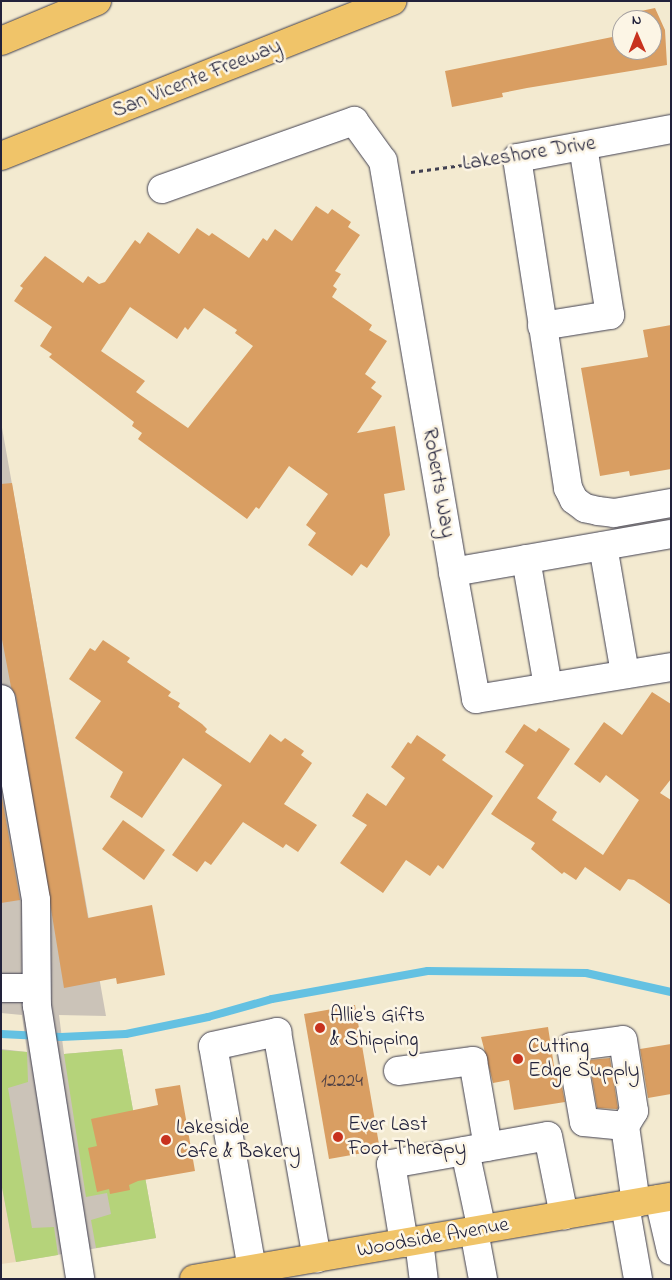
<!DOCTYPE html>
<style>
body{margin:0}
#map{position:relative;width:672px;height:1280px;overflow:hidden;background:#f3ead0;font-family:"Indie Flower",sans-serif}
div>[style]{position:absolute}
[style*='--x']{left:calc(var(--x)*1px);top:calc(var(--y)*1px);width:calc(var(--w)*1px);rotate:calc(var(--a)*1deg)}
.built>*{inset:0;background:#ecd8ba}
.industrial>*{inset:0;background:#cbc3b8}
.green>*{inset:0;background:#b5d37a}
.stream>*{height:8px;margin:-4px;padding:0 4px;transform-origin:4px;border-radius:4px;background:#64c1e2}
.building>*{inset:0;background:#d99e62}
.path>*{height:3px;margin-top:-1.5px;transform-origin:0;background:repeating-linear-gradient(90deg,#414051 0 4px,transparent 0 8px)}
.roads{filter:drop-shadow(0 0 1px #414051) drop-shadow(0 0 1px #414051)}
.minor>*{height:28px;margin:-14px;padding:0 14px;transform-origin:14px;border-radius:14px;background:#fff}
.major>*{height:28px;margin:-14px;padding:0 14px;transform-origin:14px;border-radius:14px;background:#f0c469}
.highway>*{height:28px;margin:-14px;padding:0 14px;transform-origin:14px;border-radius:14px;background:#f0c469}
.dots>*{width:14px;height:14px;translate:-50% -50%;box-sizing:border-box;border:2px solid #fcf5e5;border-radius:50%}
span{translate:-50% -50%;white-space:nowrap;text-align:center;line-height:1.15;-webkit-text-stroke:5px #fcf5e5;paint-order:stroke}
.number-label{font-size:19px;color:#504145}
.number-label span{-webkit-text-stroke-width:0}
.street-label{font-size:21px;color:#22223b}
.poi-label{font-size:21px;color:#22223b}
.left{translate:0 -50%;text-align:left}
.frame{position:absolute;inset:0;border:2px solid #22223b;pointer-events:none}
.north{position:absolute;left:612px;top:10px;width:50px;height:50px;box-sizing:border-box;background:#fcf5e5;border:1px solid #a5a1a1;border-radius:50%;rotate:359deg;font-size:14px;font-weight:700;line-height:20px;text-align:center;color:#22223b}
.north::after{content:'';display:block;margin:auto;width:18px;height:22px;background:#c8321e;clip-path:polygon(50% 0,100% 100%,50% 72%,0 100%)}
</style>
<div id="map">
<div class="built">
<div style="clip-path:polygon(1px 1182px,16px 1262px,1px 1264px)"></div>
</div>
<div class="industrial">
<div style="clip-path:polygon(1px 422px,106px 1016px,59px 1015px,64px 1054px,122px 1049px,156px 1238px,16px 1262px,1px 1182px,1px 1049px,27px 1052px,22px 1015px,1px 1013px)"></div>
</div>
<div class="green">
<div style="clip-path:polygon(122px 1049px,156px 1238px,96px 1248px,91px 1220px,111px 1214px,107px 1193px,86px 1197px,64px 1054px)"></div>
<div style="clip-path:polygon(1px 1050px,27px 1052px,28px 1082px,8px 1088px,32px 1228px,54px 1227px,58px 1255px,16px 1262px,1px 1182px)"></div>
</div>
<div class="stream">
<div style="--x:1;--y:1034;--w:60;--a:2.9"></div>
<div style="--x:61;--y:1037;--w:65;--a:-2.6"></div>
<div style="--x:126;--y:1034;--w:84;--a:-11.7"></div>
<div style="--x:208;--y:1017;--w:66;--a:-15.7"></div>
<div style="--x:272;--y:999;--w:158;--a:-10.2"></div>
<div style="--x:428;--y:971;--w:158;--a:0.7"></div>
<div style="--x:586;--y:973;--w:87;--a:12.6"></div>
</div>
<div class="building">
<div style="clip-path:polygon(655px 8px,665px 30px,667px 65px,527px 88px,502px 93px,503px 97px,452px 107px,445px 71px,622px 35px,622px 50px,652px 50px,652px 20px,624px 20px,622px 15px)"></div>
<div style="clip-path:polygon(evenodd,316px 206px,328px 214px,332px 209px,351px 222px,348px 227px,360px 235px,335px 271px,341px 274px,333px 286px,337px 289px,332px 297px,372px 325px,369px 330px,387px 341px,365px 374px,376px 382px,371px 388px,382px 396px,357px 433px,395px 426px,405px 490px,384px 494px,390px 535px,367px 568px,361px 564px,352px 576px,308px 545px,316px 533px,306px 525px,328px 494px,289px 466px,259px 509px,256px 507px,247px 519px,138px 439px,142px 433px,132px 426px,134px 422px,49px 357px,52px 354px,40px 346px,52px 327px,14px 301px,23px 288px,20px 286px,45px 256px,83px 283px,88px 276px,99px 284px,105px 282px,135px 240px,140px 244px,148px 232px,179px 254px,197px 228px,209px 236px,212px 233px,249px 258px,263px 238px,267px 241px,275px 229px,292px 241px,316px 206px,130px 307px,177px 339px,185px 327px,188px 330px,204px 308px,237px 330px,235px 333px,253px 346px,188px 428px,136px 392px,145px 381px,101px 351px,130px 307px)"></div>
<div style="clip-path:polygon(671px 325px,671px 469px,630px 476px,629px 471px,600px 476px,581px 368px,648px 357px,643px 330px)"></div>
<div style="clip-path:polygon(12px 483px,88px 918px,152px 905px,165px 975px,117px 984px,116px 978px,64px 988px,16px 696px,11px 687px,1px 634px,1px 484px)"></div>
<div style="clip-path:polygon(103px 640px,130px 658px,127px 662px,171px 692px,168px 696px,180px 703px,178px 707px,202px 724px,207px 729px,205px 732px,250px 763px,270px 734px,281px 742px,285px 738px,304px 751px,301px 755px,312px 763px,284px 804px,317px 825px,298px 852px,286px 844px,283px 848px,243px 822px,211px 865px,205px 861px,197px 872px,172px 855px,222px 785px,183px 758px,142px 818px,110px 797px,123px 772px,75px 738px,101px 701px,69px 679px,90px 648px,95px 651px)"></div>
<div style="clip-path:polygon(652px 692px,671px 704px,671px 779px,660px 793px,671px 800px,671px 905px,634px 880px,628px 879px,620px 891px,585px 867px,576px 880px,564px 872px,562px 874px,531px 849px,535px 843px,491px 814px,524px 765px,505px 752px,524px 724px,536px 732px,539px 728px,570px 749px,537px 798px,557px 812px,552px 820px,603px 855px,639px 800px,606px 775px,600px 783px,574px 764px,604px 722px,622px 735px)"></div>
<div style="clip-path:polygon(417px 735px,446px 755px,442px 760px,493px 796px,443px 869px,438px 865px,430px 876px,406px 860px,383px 893px,340px 863px,367px 825px,352px 816px,367px 793px,386px 806px,405px 778px,391px 767px,408px 742px,411px 744px)"></div>
<div style="clip-path:polygon(1px 792px,20px 900px,1px 903px)"></div>
<div style="clip-path:polygon(123px 820px,165px 850px,144px 880px,102px 849px)"></div>
<div style="clip-path:polygon(355px 1005px,380px 1150px,329px 1159px,304px 1014px)"></div>
<div style="clip-path:polygon(548px 1027px,554px 1066px,558px 1065px,565px 1102px,514px 1110px,509px 1080px,493px 1083px,481px 1037px)"></div>
<div style="clip-path:polygon(671px 1044px,671px 1094px,648px 1098px,640px 1049px)"></div>
<div style="clip-path:polygon(610px 1058px,618px 1108px,617px 1109px,597px 1108px,589px 1060px)"></div>
<div style="clip-path:polygon(180px 1085px,195px 1171px,138px 1181px,129px 1185px,130px 1190px,110px 1194px,109px 1189px,97px 1192px,88px 1148px,97px 1146px,91px 1119px,158px 1105px,155px 1089px)"></div>
</div>
<div class="path">
<div style="--x:411;--y:172;--w:82;--a:-7.7"></div>
</div>
<div class="roads">
<div class="minor">
<div style="--x:671;--y:129;--w:157;--a:169.3"></div>
<div style="--x:517;--y:158;--w:334;--a:81.2"></div>
<div style="--x:568;--y:488;--w:13;--a:63"></div>
<div style="--x:574;--y:500;--w:14;--a:36"></div>
<div style="--x:585;--y:508;--w:13;--a:13"></div>
<div style="--x:598;--y:511;--w:16;--a:7"></div>
<div style="--x:614;--y:513;--w:58;--a:-10"></div>
<div style="--x:162;--y:189;--w:204;--a:-19.5"></div>
<div style="--x:354;--y:121;--w:49;--a:54.1"></div>
<div style="--x:383;--y:161;--w:417;--a:80.3"></div>
<div style="--x:453;--y:572;--w:221;--a:-9.9"></div>
<div style="--x:542;--y:326;--w:69;--a:-9.2"></div>
<div style="--x:610;--y:315;--w:171;--a:-99.1"></div>
<div style="--x:603;--y:546;--w:130;--a:80.2"></div>
<div style="--x:526;--y:559;--w:130;--a:80.2"></div>
<div style="--x:453;--y:572;--w:129;--a:79.7"></div>
<div style="--x:476;--y:699;--w:198;--a:-9.3"></div>
<div style="--x:1;--y:699;--w:204;--a:80.1"></div>
<div style="--x:36;--y:900;--w:106;--a:89.5"></div>
<div style="--x:37;--y:1006;--w:276;--a:81"></div>
<div style="--x:1;--y:988;--w:33;--a:0"></div>
<div style="--x:398;--y:1071;--w:76;--a:-7.6"></div>
<div style="--x:473;--y:1061;--w:87;--a:80.1"></div>
<div style="--x:625;--y:1126;--w:41;--a:-174.4"></div>
<div style="--x:584;--y:1122;--w:76;--a:-99.8"></div>
<div style="--x:571;--y:1047;--w:52;--a:-7.7"></div>
<div style="--x:623;--y:1040;--w:72;--a:81.2"></div>
<div style="--x:634;--y:1111;--w:17;--a:121"></div>
<div style="--x:625;--y:1126;--w:78;--a:81.9"></div>
<div style="--x:465;--y:1151;--w:81;--a:77.9"></div>
<div style="--x:659;--y:1199;--w:53;--a:77"></div>
<div style="--x:625;--y:1205;--w:75;--a:80"></div>
<div style="--x:474;--y:1231;--w:49;--a:79.4"></div>
<div style="--x:419;--y:1241;--w:38;--a:83"></div>
<div style="--x:404;--y:1243;--w:80;--a:-99.3"></div>
<div style="--x:391;--y:1164;--w:159;--a:-10.1"></div>
<div style="--x:548;--y:1136;--w:81;--a:78.6"></div>
<div style="--x:252;--y:1269;--w:226;--a:-99.9"></div>
<div style="--x:213;--y:1046;--w:66;--a:-12.3"></div>
<div style="--x:277;--y:1032;--w:230;--a:80"></div>
</div>
<div class="major">
<div style="--x:194;--y:1279;--w:484;--a:-9.8"></div>
</div>
<div class="highway">
<div style="--x:1;--y:41;--w:104;--a:-22.6"></div>
<div style="--x:1;--y:156;--w:421;--a:-21.6"></div>
</div>
</div>
<div class="dots">
<div style="left:320px;top:1028px;background:#c8321e"></div>
<div style="left:518px;top:1059px;background:#c8321e"></div>
<div style="left:338px;top:1137px;background:#c8321e"></div>
<div style="left:166px;top:1140px;background:#c8321e"></div>
</div>
<div class="number-label">
<span style="left:342px;top:1082px">12224</span>
</div>
<div class="street-label">
<span style="left:197px;top:79px;rotate:-22deg">San Vicente Freeway</span>
<span style="left:529px;top:154px;rotate:-9deg">Lakeshore Drive</span>
<span style="left:438px;top:483px;rotate:80deg">Roberts Way</span>
<span style="left:433px;top:1238px;rotate:-10deg">Woodside Avenue</span>
</div>
<div class="poi-label">
<span class="left" style="left:330px;top:1028px">Allie's Gifts<br>&amp; Shipping</span>
<span class="left" style="left:528px;top:1059px">Cutting<br>Edge Supply</span>
<span class="left" style="left:348px;top:1137px">Ever Last<br>Foot Therapy</span>
<span class="left" style="left:176px;top:1140px">Lakeside<br>Cafe &amp; Bakery</span>
</div>
<div class="frame"></div>
<div class="north">N</div>
</div>
